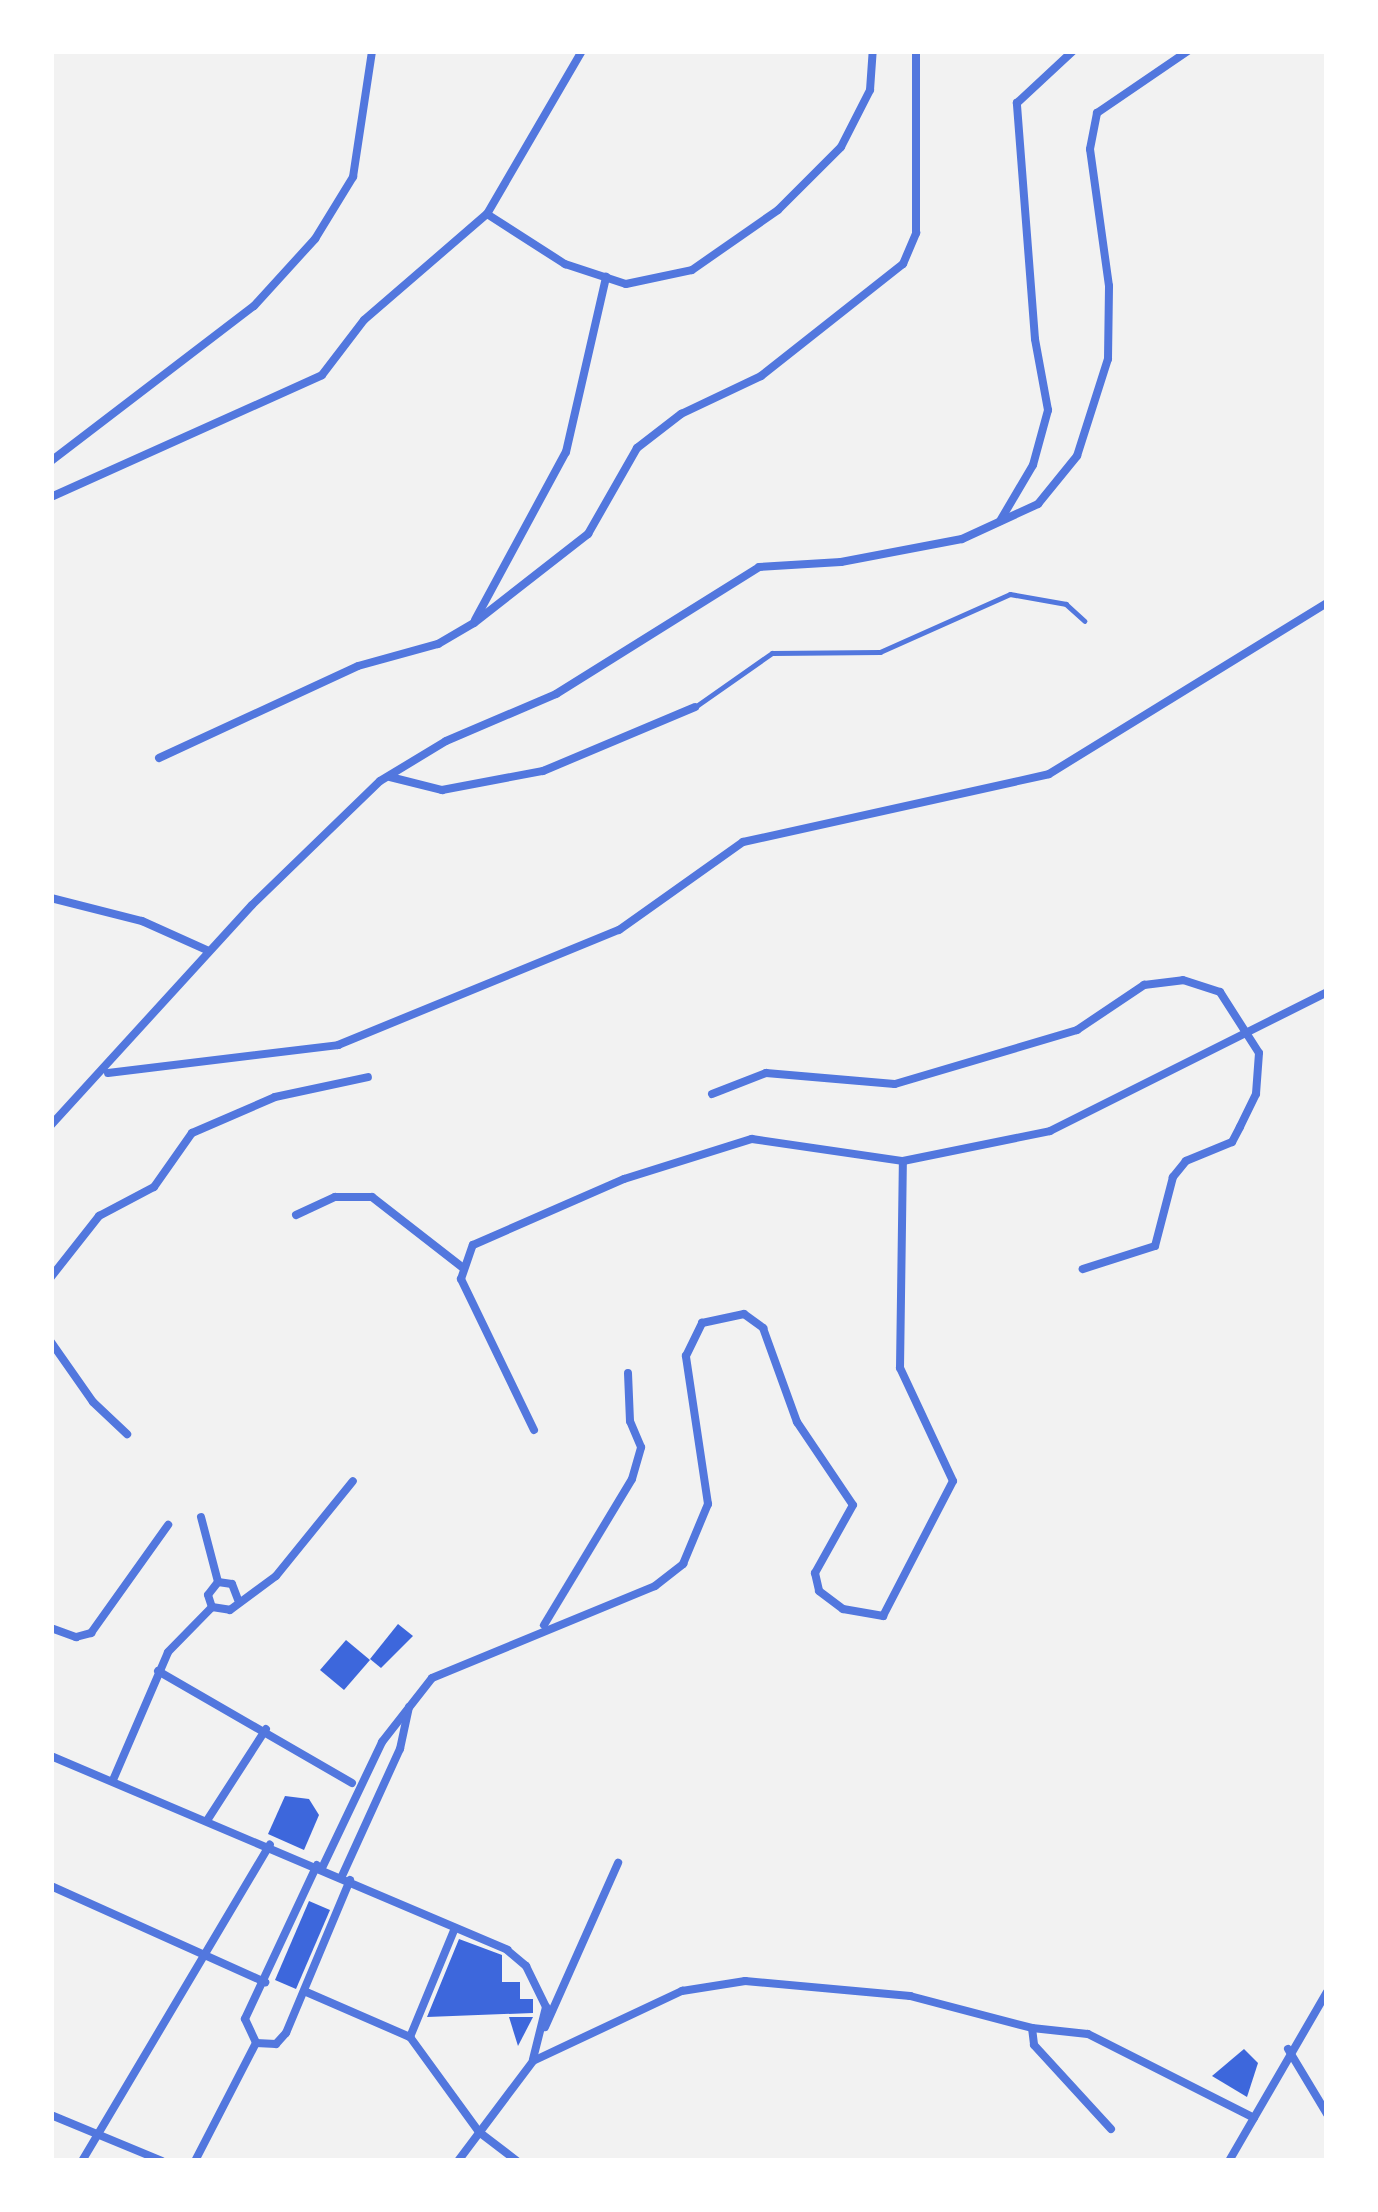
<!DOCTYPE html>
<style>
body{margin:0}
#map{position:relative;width:1378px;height:2212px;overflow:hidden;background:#f2f2f2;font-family:Ubuntu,sans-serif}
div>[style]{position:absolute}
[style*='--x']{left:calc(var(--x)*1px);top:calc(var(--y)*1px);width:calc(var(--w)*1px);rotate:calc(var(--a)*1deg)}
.building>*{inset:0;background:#3d67dc}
.service>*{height:4.5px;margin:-2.25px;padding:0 2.25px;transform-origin:2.25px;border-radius:2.25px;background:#5277de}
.minor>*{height:8px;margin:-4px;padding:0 4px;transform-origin:4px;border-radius:4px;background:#5277de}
span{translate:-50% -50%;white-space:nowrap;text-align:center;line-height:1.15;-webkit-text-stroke:12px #fff;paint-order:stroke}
.frame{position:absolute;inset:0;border:54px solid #fff;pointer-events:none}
</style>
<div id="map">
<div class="building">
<div style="clip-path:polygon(398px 1624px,413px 1636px,381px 1668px,370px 1659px)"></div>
<div style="clip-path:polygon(346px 1640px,370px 1660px,344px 1690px,320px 1670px)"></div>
<div style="clip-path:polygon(285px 1796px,309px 1799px,319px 1815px,304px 1850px,268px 1834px)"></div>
<div style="clip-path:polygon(309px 1901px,330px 1910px,296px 1989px,275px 1980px)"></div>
<div style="clip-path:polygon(459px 1939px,502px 1955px,502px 1982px,520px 1982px,520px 1999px,533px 1999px,533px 2013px,427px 2017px)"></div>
<div style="clip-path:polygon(509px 2017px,533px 2017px,518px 2046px)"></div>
<div style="clip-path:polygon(1244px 2049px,1258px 2063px,1247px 2097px,1212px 2076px)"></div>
</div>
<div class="service">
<div style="--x:695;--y:707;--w:94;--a:-35"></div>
<div style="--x:772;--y:653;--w:108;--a:-0.5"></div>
<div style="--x:880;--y:652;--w:142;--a:-24"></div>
<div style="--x:1010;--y:594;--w:57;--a:10.1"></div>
<div style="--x:1066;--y:604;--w:25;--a:42"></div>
</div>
<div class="minor">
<div style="--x:487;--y:214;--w:93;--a:32.7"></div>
<div style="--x:565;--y:264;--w:64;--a:18.2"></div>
<div style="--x:626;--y:284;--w:67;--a:-12"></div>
<div style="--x:692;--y:270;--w:105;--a:-34.9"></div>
<div style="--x:778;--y:210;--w:89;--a:-45"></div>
<div style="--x:841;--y:147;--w:64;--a:-63"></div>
<div style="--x:870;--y:90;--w:39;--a:-86"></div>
<div style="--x:51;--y:461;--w:255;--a:-37.4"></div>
<div style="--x:254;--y:306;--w:91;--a:-47.7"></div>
<div style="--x:315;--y:239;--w:73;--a:-58.5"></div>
<div style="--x:353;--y:177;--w:127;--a:-81.4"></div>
<div style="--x:51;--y:497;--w:297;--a:-24.2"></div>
<div style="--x:322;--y:375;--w:69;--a:-52.6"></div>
<div style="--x:364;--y:320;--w:162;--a:-40.8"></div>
<div style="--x:487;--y:214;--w:189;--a:-59.8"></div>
<div style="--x:1000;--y:521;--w:65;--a:-59.5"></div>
<div style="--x:1033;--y:465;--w:57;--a:-74.7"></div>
<div style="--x:1048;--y:410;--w:72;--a:-100.4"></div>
<div style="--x:1035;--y:339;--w:237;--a:-94.4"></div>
<div style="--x:1017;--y:103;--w:76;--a:-42.9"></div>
<div style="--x:475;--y:620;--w:191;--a:-61.6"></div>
<div style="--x:566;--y:452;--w:180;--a:-77.1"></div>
<div style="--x:159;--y:758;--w:219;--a:-24.8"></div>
<div style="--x:358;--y:666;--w:83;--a:-15.4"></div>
<div style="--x:438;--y:644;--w:42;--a:-30.3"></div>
<div style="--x:474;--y:623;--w:145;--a:-38"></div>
<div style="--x:588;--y:534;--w:99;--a:-60.3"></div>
<div style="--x:637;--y:448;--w:56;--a:-37.7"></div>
<div style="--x:681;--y:414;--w:89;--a:-25.4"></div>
<div style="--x:761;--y:376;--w:181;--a:-38.3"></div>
<div style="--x:903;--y:264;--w:34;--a:-67"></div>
<div style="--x:916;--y:233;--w:182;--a:-90"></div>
<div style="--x:390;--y:777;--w:54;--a:14"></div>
<div style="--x:442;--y:790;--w:103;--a:-10.7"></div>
<div style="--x:543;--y:771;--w:165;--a:-22.8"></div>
<div style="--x:51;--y:898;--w:94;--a:14.2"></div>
<div style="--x:142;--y:921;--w:73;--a:24.1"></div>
<div style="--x:108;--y:1073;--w:232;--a:-6.9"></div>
<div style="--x:338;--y:1045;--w:304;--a:-22.3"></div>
<div style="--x:619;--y:930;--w:152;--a:-35.4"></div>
<div style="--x:743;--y:842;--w:313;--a:-12.5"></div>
<div style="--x:1049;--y:774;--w:326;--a:-31.6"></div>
<div style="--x:712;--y:1094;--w:58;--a:-21.3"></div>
<div style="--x:766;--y:1073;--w:129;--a:4.9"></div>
<div style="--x:895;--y:1084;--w:190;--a:-16.5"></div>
<div style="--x:1077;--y:1030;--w:81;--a:-33.9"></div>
<div style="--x:1144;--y:985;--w:39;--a:-7"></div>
<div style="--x:1183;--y:980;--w:39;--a:18"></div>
<div style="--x:1220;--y:992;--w:72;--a:57.4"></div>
<div style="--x:1259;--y:1053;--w:41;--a:94.2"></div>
<div style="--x:1256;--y:1094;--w:37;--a:116"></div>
<div style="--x:1240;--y:1127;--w:17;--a:118"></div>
<div style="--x:1232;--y:1142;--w:50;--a:157.6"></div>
<div style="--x:1186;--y:1161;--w:21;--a:129"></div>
<div style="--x:1173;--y:1177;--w:71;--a:104.6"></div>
<div style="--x:1155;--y:1246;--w:76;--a:162.3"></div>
<div style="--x:51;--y:1125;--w:298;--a:-47.6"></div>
<div style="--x:252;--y:905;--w:178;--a:-44.1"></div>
<div style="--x:380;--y:781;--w:77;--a:-31.2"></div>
<div style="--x:446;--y:741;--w:120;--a:-23.1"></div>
<div style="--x:556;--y:694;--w:239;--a:-32"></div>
<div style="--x:759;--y:567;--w:82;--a:-3.5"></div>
<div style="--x:841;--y:562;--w:123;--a:-10.8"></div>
<div style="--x:962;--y:539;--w:84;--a:-24.7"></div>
<div style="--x:1038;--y:504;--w:62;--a:-50.9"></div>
<div style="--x:1077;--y:456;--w:102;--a:-72.3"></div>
<div style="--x:1108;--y:359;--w:73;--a:-89.2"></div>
<div style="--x:1109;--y:286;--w:138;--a:-97.9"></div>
<div style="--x:1090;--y:149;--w:37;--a:-79"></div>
<div style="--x:1097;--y:113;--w:110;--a:-34.3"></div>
<div style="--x:296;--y:1215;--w:43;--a:-24.8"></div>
<div style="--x:335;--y:1197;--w:37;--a:0"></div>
<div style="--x:372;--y:1197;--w:114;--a:37.9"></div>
<div style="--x:51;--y:1277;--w:78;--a:-51.8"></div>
<div style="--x:99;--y:1216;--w:62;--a:-27.8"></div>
<div style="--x:154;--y:1187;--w:66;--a:-54.9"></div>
<div style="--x:192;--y:1133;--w:90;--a:-23.4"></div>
<div style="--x:275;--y:1097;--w:95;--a:-12.1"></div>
<div style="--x:51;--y:1342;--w:73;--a:55"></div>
<div style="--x:93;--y:1402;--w:47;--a:43.3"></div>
<div style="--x:534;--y:1430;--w:168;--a:-115.8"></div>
<div style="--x:461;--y:1279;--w:36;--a:-71"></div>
<div style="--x:473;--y:1245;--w:165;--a:-23.6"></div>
<div style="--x:624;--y:1179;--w:134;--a:-17.4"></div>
<div style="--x:752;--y:1139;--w:153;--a:8.3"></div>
<div style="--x:201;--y:1517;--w:67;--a:75.3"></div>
<div style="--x:218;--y:1582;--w:16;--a:128"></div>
<div style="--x:208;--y:1595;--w:13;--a:72"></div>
<div style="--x:218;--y:1582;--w:14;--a:8"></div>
<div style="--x:232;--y:1584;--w:17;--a:69"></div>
<div style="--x:212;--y:1607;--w:18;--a:9"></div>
<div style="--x:230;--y:1610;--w:57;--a:-36.5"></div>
<div style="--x:276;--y:1576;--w:122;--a:-51"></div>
<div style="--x:544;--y:1625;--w:170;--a:-58.9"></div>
<div style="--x:632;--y:1479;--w:33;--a:-74"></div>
<div style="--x:641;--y:1447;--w:28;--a:-113"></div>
<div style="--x:630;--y:1421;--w:48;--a:-92.4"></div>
<div style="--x:51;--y:1628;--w:27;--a:20"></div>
<div style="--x:76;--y:1637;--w:16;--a:-15"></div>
<div style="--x:91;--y:1633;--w:133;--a:-54.5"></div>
<div style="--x:158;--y:1671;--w:224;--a:30"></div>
<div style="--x:51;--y:1756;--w:496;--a:23"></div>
<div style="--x:507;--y:1950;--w:25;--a:40"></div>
<div style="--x:526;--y:1966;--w:46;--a:64"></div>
<div style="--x:546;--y:2007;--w:54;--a:104"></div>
<div style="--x:113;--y:1780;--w:139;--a:-66.7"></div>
<div style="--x:168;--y:1652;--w:63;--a:-45.6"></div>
<div style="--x:208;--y:1819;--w:107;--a:-57.2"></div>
<div style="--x:317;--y:1865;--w:170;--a:115.1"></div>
<div style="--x:245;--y:2019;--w:26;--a:65"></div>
<div style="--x:256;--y:2043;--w:20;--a:3"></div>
<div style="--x:276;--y:2044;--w:15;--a:-48"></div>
<div style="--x:286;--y:2033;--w:166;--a:-67.3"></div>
<div style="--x:322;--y:1868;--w:140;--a:-64.5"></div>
<div style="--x:382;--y:1742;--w:81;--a:-52"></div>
<div style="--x:432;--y:1678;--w:241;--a:-22.4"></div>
<div style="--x:655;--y:1586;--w:36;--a:-38"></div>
<div style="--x:683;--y:1564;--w:65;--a:-67.4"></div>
<div style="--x:708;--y:1504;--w:150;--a:-98.5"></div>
<div style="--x:686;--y:1356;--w:37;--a:-64"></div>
<div style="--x:702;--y:1323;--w:43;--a:-12.1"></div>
<div style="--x:744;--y:1314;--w:24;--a:36"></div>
<div style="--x:763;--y:1328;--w:100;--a:70.1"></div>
<div style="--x:797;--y:1422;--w:100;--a:56"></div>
<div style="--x:853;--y:1505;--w:78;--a:119.2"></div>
<div style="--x:815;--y:1573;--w:18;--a:77"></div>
<div style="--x:819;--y:1591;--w:30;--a:37"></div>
<div style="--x:843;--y:1609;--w:41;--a:9.9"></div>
<div style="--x:883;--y:1616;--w:152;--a:-62.6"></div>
<div style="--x:953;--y:1481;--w:125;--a:-115.1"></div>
<div style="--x:900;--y:1368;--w:207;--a:-89.2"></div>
<div style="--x:903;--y:1161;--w:150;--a:-11.5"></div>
<div style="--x:1050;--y:1131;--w:310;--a:-26.6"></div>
<div style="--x:342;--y:1876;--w:140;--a:-65.5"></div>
<div style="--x:400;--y:1749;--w:43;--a:-77.9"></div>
<div style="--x:51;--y:1886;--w:235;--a:24.2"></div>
<div style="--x:304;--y:1991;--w:116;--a:23.5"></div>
<div style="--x:410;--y:2037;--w:117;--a:54"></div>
<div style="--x:479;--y:2132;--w:48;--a:37.3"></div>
<div style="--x:545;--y:2027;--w:180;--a:-66"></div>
<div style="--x:1032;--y:2028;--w:17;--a:83"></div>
<div style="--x:1034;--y:2045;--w:114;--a:47.5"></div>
<div style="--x:410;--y:2037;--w:118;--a:-67.6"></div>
<div style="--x:1288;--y:2049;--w:76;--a:59"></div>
<div style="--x:51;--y:2115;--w:120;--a:22.5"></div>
<div style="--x:82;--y:2161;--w:368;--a:-59.3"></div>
<div style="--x:195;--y:2161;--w:133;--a:-62.7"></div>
<div style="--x:458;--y:2161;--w:125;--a:-53.1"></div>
<div style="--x:533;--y:2061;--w:165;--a:-25.2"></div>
<div style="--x:682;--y:1991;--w:64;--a:-9"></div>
<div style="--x:745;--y:1981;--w:166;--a:5.2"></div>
<div style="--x:910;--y:1996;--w:126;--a:14.7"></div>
<div style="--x:1032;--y:2028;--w:56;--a:6.1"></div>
<div style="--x:1088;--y:2034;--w:186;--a:26.8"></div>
<div style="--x:1229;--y:2161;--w:195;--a:-59.9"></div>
</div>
<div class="frame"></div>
</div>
